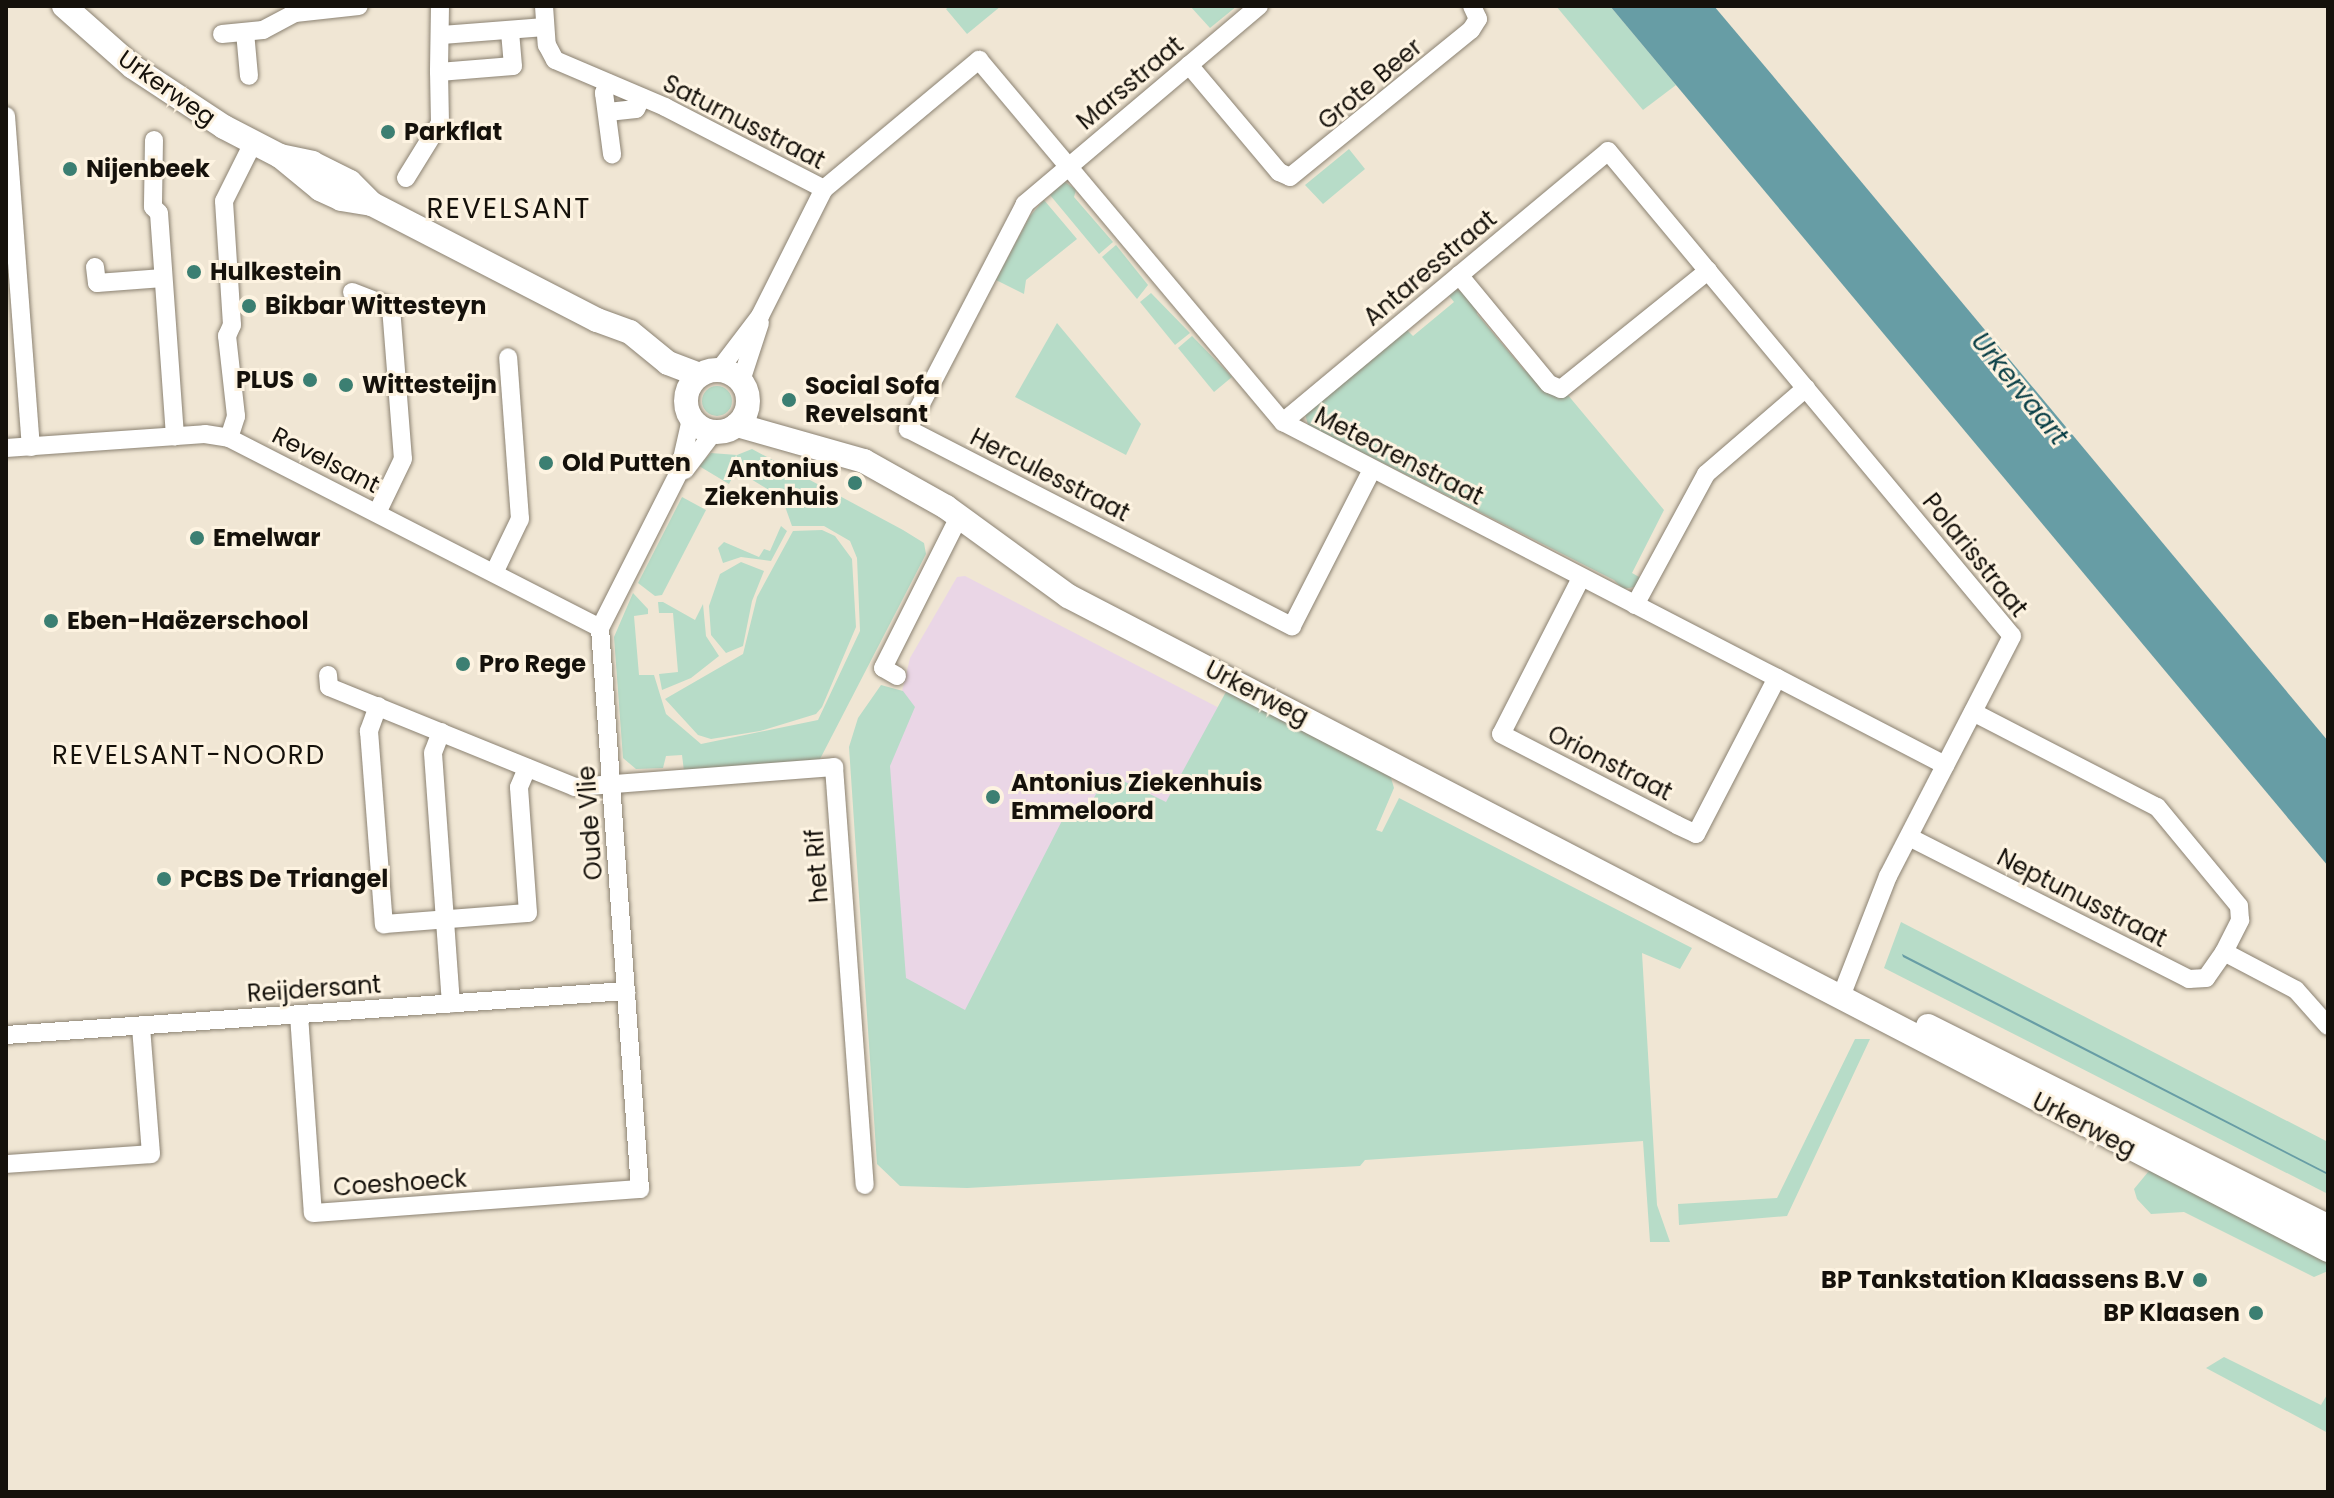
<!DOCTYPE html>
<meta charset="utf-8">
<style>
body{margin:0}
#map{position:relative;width:2334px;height:1498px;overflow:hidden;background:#f0e6d4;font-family:Poppins,sans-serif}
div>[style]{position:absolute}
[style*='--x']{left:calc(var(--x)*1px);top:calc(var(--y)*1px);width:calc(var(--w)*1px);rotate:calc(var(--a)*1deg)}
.medical>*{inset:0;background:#ead6e6}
.green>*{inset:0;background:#b7dcc8}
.round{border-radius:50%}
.water>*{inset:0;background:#679da5}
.roads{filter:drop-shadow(0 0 2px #8b8272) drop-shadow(0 0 2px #8b8272)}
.minor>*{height:18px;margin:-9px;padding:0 9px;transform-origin:9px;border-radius:9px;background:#fff}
.major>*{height:24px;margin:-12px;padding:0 12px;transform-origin:12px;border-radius:12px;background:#fff}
.major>.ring{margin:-12px;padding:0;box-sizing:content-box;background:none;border:24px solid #fff;border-radius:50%}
.dots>*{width:22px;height:22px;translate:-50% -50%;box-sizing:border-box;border:4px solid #fdf3e1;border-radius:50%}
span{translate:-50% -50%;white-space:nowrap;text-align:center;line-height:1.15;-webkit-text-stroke:6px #fdf3e1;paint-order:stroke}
.street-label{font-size:24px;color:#15110b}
.poi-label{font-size:24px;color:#15110b;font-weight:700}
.left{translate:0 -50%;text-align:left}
.right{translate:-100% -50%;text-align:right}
.water-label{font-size:26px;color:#0a3f46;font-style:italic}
.neighbourhood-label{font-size:26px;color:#15110b;letter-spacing:2px}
.quarter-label{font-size:28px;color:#15110b;letter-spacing:2px}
.frame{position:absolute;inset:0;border:8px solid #15110b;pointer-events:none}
</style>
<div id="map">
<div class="medical">
<div style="clip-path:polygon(965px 576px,1225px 711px,1164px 811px,968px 1023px,897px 983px,884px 766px,910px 658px,957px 577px)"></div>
</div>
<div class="green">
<div style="clip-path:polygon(950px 6px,1001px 6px,967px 34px,946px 9px)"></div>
<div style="clip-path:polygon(1190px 6px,1237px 6px,1210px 28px)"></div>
<div style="clip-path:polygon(1556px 6px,1610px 6px,1676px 85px,1643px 110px)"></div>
<div style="clip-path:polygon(1349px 149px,1365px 169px,1323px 204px,1305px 185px)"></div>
<div style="clip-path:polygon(1065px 182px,1076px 190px,1074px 197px,1113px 242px,1099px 254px,1050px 195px)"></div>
<div style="clip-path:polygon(1044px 200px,1077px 239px,1026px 280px,1024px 294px,996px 280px,1030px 216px)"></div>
<div style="clip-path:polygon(1116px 245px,1148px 285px,1137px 299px,1102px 257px)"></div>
<div style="clip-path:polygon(1457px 289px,1476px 304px,1477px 314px,1524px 370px,1567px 394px,1664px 510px,1632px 573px,1641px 578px,1635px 587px,1623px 589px,1614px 580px,1308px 425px,1305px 414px,1316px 403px,1405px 328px,1413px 336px,1454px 302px,1447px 293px)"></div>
<div style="clip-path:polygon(1151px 293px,1190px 333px,1175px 345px,1140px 302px)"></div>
<div style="clip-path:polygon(1057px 323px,1141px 424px,1126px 455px,1015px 397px)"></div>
<div style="clip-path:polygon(1192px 336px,1232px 377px,1214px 392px,1178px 348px)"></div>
<div class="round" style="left:702px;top:386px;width:30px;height:30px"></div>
<div style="clip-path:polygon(752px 449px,903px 530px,924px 543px,926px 554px,819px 761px,684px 771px,682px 755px,666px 756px,663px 768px,636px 769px,623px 758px,614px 637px,633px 593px,648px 609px,648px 614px,634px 616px,639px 675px,654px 675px,666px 714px,701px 744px,818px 720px,860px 631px,857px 558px,850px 541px,824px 526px,792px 526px,782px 498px,736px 470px,729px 484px,699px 466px,711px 453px,737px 455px)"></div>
<div style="clip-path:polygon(682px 497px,706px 510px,662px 595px,655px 596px,638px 583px)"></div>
<div style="clip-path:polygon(781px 526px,787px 531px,771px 561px,741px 557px,723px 563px,718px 548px,724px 542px,759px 557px,764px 549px,770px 551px)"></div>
<div style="clip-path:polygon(822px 530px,835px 536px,852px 559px,856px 627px,822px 707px,816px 714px,760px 731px,711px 739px,698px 735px,665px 699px,743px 654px,757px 597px,793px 531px)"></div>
<div style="clip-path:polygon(741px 562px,764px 571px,752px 601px,743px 646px,726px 653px,711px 635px,709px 606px,720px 574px)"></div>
<div style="clip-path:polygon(663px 602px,695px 620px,703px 604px,706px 636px,719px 656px,691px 678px,662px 690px,659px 674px,678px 672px,673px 613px,659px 613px,658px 602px)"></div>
<div style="clip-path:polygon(881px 685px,903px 691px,915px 707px,890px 766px,906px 978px,965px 1010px,1069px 807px,1085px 815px,1107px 773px,1166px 802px,1227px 690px,1389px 771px,1394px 788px,1376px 830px,1382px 832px,1399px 798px,1692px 948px,1680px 969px,1642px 953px,1657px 1205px,1670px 1242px,1650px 1242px,1643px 1141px,1365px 1160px,1360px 1166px,967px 1188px,900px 1186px,877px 1164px,849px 747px,858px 718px)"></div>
<div style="clip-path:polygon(1901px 922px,2328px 1142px,2328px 1194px,1884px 968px)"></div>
<div style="clip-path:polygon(1855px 1039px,1870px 1039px,1787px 1216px,1679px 1225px,1678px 1204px,1777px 1198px)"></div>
<div style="clip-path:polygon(2153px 1166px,2328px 1257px,2328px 1271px,2314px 1277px,2184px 1212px,2151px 1214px,2137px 1199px,2134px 1189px)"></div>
<div style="clip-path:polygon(2224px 1357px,2321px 1405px,2328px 1393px,2328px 1433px,2206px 1368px)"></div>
</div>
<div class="water">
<div style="clip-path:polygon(1610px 6px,1714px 6px,1773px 76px,2328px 741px,2328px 866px)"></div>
<div style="clip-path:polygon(1902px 954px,2328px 1173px,2328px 1175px,1903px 957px)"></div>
</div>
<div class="roads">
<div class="minor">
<div style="--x:440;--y:6;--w:66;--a:90.9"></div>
<div style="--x:439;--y:72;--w:74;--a:-4.6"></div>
<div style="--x:513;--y:66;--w:36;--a:-95"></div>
<div style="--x:544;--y:6;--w:39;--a:86"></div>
<div style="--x:547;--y:45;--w:17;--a:62"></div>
<div style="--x:555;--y:60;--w:120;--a:23.1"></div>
<div style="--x:665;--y:107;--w:179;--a:27.3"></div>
<div style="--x:1259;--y:6;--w:307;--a:139.8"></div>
<div style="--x:1025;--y:204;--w:254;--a:117.5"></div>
<div style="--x:908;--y:429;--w:432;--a:27.2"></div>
<div style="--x:1292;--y:626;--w:175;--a:-62.9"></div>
<div style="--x:245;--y:32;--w:44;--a:84.8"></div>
<div style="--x:222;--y:34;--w:41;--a:-5.6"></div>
<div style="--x:263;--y:30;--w:36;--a:-28"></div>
<div style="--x:295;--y:13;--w:64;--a:-6.2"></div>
<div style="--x:442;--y:35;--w:103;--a:-4.4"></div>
<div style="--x:1189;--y:65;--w:140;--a:49.9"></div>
<div style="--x:1279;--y:172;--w:12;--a:24"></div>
<div style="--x:1290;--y:177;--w:233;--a:-39.1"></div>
<div style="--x:1471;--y:30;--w:13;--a:-58"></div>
<div style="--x:1478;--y:19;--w:14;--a:-115"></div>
<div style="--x:608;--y:83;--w:11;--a:112"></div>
<div style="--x:604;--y:93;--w:62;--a:82.5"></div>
<div style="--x:608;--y:112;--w:28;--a:-6"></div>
<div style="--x:636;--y:109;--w:13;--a:-63"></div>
<div style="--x:6;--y:116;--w:332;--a:85.7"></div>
<div style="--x:154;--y:140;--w:67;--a:90.9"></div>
<div style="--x:153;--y:207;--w:8;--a:45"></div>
<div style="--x:159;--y:213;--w:224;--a:85.9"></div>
<div style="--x:406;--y:178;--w:65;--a:-58.3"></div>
<div style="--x:440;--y:123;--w:51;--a:-91.1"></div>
<div style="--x:95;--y:267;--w:16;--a:83"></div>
<div style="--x:97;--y:283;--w:66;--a:-4.3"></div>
<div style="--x:1459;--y:275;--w:141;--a:50.5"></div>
<div style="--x:1549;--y:384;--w:13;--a:23"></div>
<div style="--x:1561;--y:389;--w:189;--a:-38.8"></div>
<div style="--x:352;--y:292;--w:42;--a:21"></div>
<div style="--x:391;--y:307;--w:152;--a:85.5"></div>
<div style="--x:403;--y:459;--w:60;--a:115.7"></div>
<div style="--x:719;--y:370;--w:68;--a:-52.8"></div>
<div style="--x:760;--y:316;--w:142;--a:-63.3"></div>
<div style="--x:824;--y:189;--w:202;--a:-39.8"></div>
<div style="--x:979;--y:60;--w:473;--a:50"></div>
<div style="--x:1283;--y:422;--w:746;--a:27.39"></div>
<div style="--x:741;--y:381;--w:61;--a:-71.9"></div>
<div style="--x:1283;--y:422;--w:423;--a:-39.8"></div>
<div style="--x:1608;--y:151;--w:631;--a:50.21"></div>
<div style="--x:2012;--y:636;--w:270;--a:117.3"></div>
<div style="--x:1888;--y:876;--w:132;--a:111.3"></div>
<div style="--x:229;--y:438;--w:23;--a:-72"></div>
<div style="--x:236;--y:416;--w:81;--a:-96.4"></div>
<div style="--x:227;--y:336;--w:12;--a:-66"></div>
<div style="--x:232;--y:325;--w:124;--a:-93.7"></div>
<div style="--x:224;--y:201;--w:65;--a:-63.4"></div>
<div style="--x:6;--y:448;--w:199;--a:-4"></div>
<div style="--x:205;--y:434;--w:24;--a:9"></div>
<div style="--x:229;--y:438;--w:417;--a:27.1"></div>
<div style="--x:685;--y:470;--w:46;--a:-52.9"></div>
<div style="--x:494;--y:573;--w:60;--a:-64.3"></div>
<div style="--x:520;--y:519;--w:162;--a:-94.2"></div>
<div style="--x:1581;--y:578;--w:175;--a:117.1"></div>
<div style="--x:1501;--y:734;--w:198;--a:27.3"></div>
<div style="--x:1677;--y:825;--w:21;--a:25"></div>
<div style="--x:1696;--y:834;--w:176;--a:-62.6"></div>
<div style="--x:1635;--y:605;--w:149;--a:-61.5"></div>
<div style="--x:1706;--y:474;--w:132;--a:-40.7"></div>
<div style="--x:328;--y:675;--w:12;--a:85"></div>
<div style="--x:329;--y:687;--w:266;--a:22.1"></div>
<div style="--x:575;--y:787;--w:260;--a:-4.4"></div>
<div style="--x:834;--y:767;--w:419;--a:85.8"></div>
<div style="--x:897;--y:676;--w:16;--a:-150"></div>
<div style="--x:883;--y:668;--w:169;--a:-63.3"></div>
<div style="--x:378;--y:706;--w:27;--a:110"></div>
<div style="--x:369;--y:731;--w:194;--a:85.6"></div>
<div style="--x:384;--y:924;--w:144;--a:-4.4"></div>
<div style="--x:528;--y:913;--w:126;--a:-94.1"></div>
<div style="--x:519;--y:787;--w:21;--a:-67"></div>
<div style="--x:441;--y:732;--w:22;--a:111"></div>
<div style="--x:433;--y:753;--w:251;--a:85.9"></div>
<div style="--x:1909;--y:837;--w:314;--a:26.9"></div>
<div style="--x:2189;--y:979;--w:17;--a:-3"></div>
<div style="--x:2206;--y:978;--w:32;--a:-55"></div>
<div style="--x:2224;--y:952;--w:36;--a:-63"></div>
<div style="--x:2240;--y:920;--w:14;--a:-94"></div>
<div style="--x:2239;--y:906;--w:129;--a:-129.6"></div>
<div style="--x:2157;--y:807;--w:207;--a:-152.7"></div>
<div style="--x:2224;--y:952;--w:81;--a:27.8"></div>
<div style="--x:2296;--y:990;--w:48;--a:48.4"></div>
<div style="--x:299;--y:1015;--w:198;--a:86"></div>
<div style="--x:313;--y:1213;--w:328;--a:-4.2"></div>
<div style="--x:640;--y:1189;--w:562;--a:-94.08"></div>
<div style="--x:600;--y:628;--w:175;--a:-63.1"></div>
<div style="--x:679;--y:472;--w:54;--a:-77.2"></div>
<div style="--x:6;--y:1035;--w:622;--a:-4.06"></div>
<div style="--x:6;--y:1164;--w:145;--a:-3.9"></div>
<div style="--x:151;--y:1154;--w:128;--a:-94.5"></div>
</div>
<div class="major">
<div style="--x:64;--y:6;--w:92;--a:41.5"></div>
<div style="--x:133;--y:67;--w:109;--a:33.4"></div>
<div style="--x:224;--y:127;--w:63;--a:27.4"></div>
<div style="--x:280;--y:156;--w:33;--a:12"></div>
<div style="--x:312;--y:163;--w:42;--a:26.6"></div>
<div style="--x:350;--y:182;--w:31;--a:45"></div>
<div style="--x:372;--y:204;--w:253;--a:27.3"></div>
<div style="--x:597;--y:320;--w:35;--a:20"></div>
<div style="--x:630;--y:332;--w:49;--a:39.2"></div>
<div style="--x:668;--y:363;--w:33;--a:21"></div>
<div style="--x:280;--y:156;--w:52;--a:39.5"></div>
<div style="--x:320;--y:189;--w:23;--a:25"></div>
<div style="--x:341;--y:199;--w:31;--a:9"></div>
<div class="ring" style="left:686px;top:370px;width:38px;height:38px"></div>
<div style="--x:737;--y:425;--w:132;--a:15.8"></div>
<div style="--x:864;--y:461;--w:94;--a:29.3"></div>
<div style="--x:946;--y:507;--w:151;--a:36.1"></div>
<div style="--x:1068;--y:596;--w:1420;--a:27.43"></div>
<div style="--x:1928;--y:1026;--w:447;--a:26.6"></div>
</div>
</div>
<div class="dots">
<div style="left:388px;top:132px;background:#3c7f72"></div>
<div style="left:70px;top:169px;background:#3c7f72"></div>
<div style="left:194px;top:272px;background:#3c7f72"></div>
<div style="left:249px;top:306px;background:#3c7f72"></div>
<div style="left:310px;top:380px;background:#3c7f72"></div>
<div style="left:346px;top:385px;background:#3c7f72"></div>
<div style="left:789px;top:400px;background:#3c7f72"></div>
<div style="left:546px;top:463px;background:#3c7f72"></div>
<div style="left:855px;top:483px;background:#3c7f72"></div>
<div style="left:197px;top:538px;background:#3c7f72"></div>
<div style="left:51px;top:621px;background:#3c7f72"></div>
<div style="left:463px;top:664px;background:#3c7f72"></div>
<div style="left:993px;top:797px;background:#3c7f72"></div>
<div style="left:164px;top:879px;background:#3c7f72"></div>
<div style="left:2200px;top:1280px;background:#3c7f72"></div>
<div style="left:2256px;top:1313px;background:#3c7f72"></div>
</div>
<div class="street-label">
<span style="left:1130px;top:83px;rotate:-40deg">Marsstraat</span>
<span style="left:1370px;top:84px;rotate:-40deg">Grote Beer</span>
<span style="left:167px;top:88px;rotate:35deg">Urkerweg</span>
<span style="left:744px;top:122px;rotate:27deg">Saturnusstraat</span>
<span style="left:1430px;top:268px;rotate:-40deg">Antaresstraat</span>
<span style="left:1399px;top:456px;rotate:27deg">Meteorenstraat</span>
<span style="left:326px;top:460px;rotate:27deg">Revelsant</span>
<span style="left:1050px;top:475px;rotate:27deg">Herculesstraat</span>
<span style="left:1975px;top:555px;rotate:51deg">Polarisstraat</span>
<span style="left:1257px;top:693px;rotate:27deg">Urkerweg</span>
<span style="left:1610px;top:763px;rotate:27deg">Orionstraat</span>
<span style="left:590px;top:823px;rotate:-94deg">Oude Vlie</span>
<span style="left:817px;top:866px;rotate:-94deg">het Rif</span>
<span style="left:2082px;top:898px;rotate:27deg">Neptunusstraat</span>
<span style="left:314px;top:989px;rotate:-4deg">Reijdersant</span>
<span style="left:2084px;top:1125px;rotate:27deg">Urkerweg</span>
<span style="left:400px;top:1183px;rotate:-4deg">Coeshoeck</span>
</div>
<div class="poi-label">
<span class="left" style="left:404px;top:132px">Parkflat</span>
<span class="left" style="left:86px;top:169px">Nijenbeek</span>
<span class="left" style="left:210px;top:272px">Hulkestein</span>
<span class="left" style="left:265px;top:306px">Bikbar Wittesteyn</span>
<span class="right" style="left:294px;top:380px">PLUS</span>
<span class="left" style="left:362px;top:385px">Wittesteijn</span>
<span class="left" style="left:805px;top:400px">Social Sofa<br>Revelsant</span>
<span class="left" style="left:562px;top:463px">Old Putten</span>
<span class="right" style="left:839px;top:483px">Antonius<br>Ziekenhuis</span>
<span class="left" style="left:213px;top:538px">Emelwar</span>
<span class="left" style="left:67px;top:621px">Eben-Haëzerschool</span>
<span class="left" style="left:479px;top:664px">Pro Rege</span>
<span class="left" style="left:1011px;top:797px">Antonius Ziekenhuis<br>Emmeloord</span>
<span class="left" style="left:180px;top:879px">PCBS De Triangel</span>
<span class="right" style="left:2184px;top:1280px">BP Tankstation Klaassens B.V</span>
<span class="right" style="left:2240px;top:1313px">BP Klaasen</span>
</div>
<div class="water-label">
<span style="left:2019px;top:389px;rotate:51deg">Urkervaart</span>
</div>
<div class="neighbourhood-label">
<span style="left:189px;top:756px">REVELSANT-NOORD</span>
</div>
<div class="quarter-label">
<span style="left:509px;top:209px">REVELSANT</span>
</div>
<div class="frame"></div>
</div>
